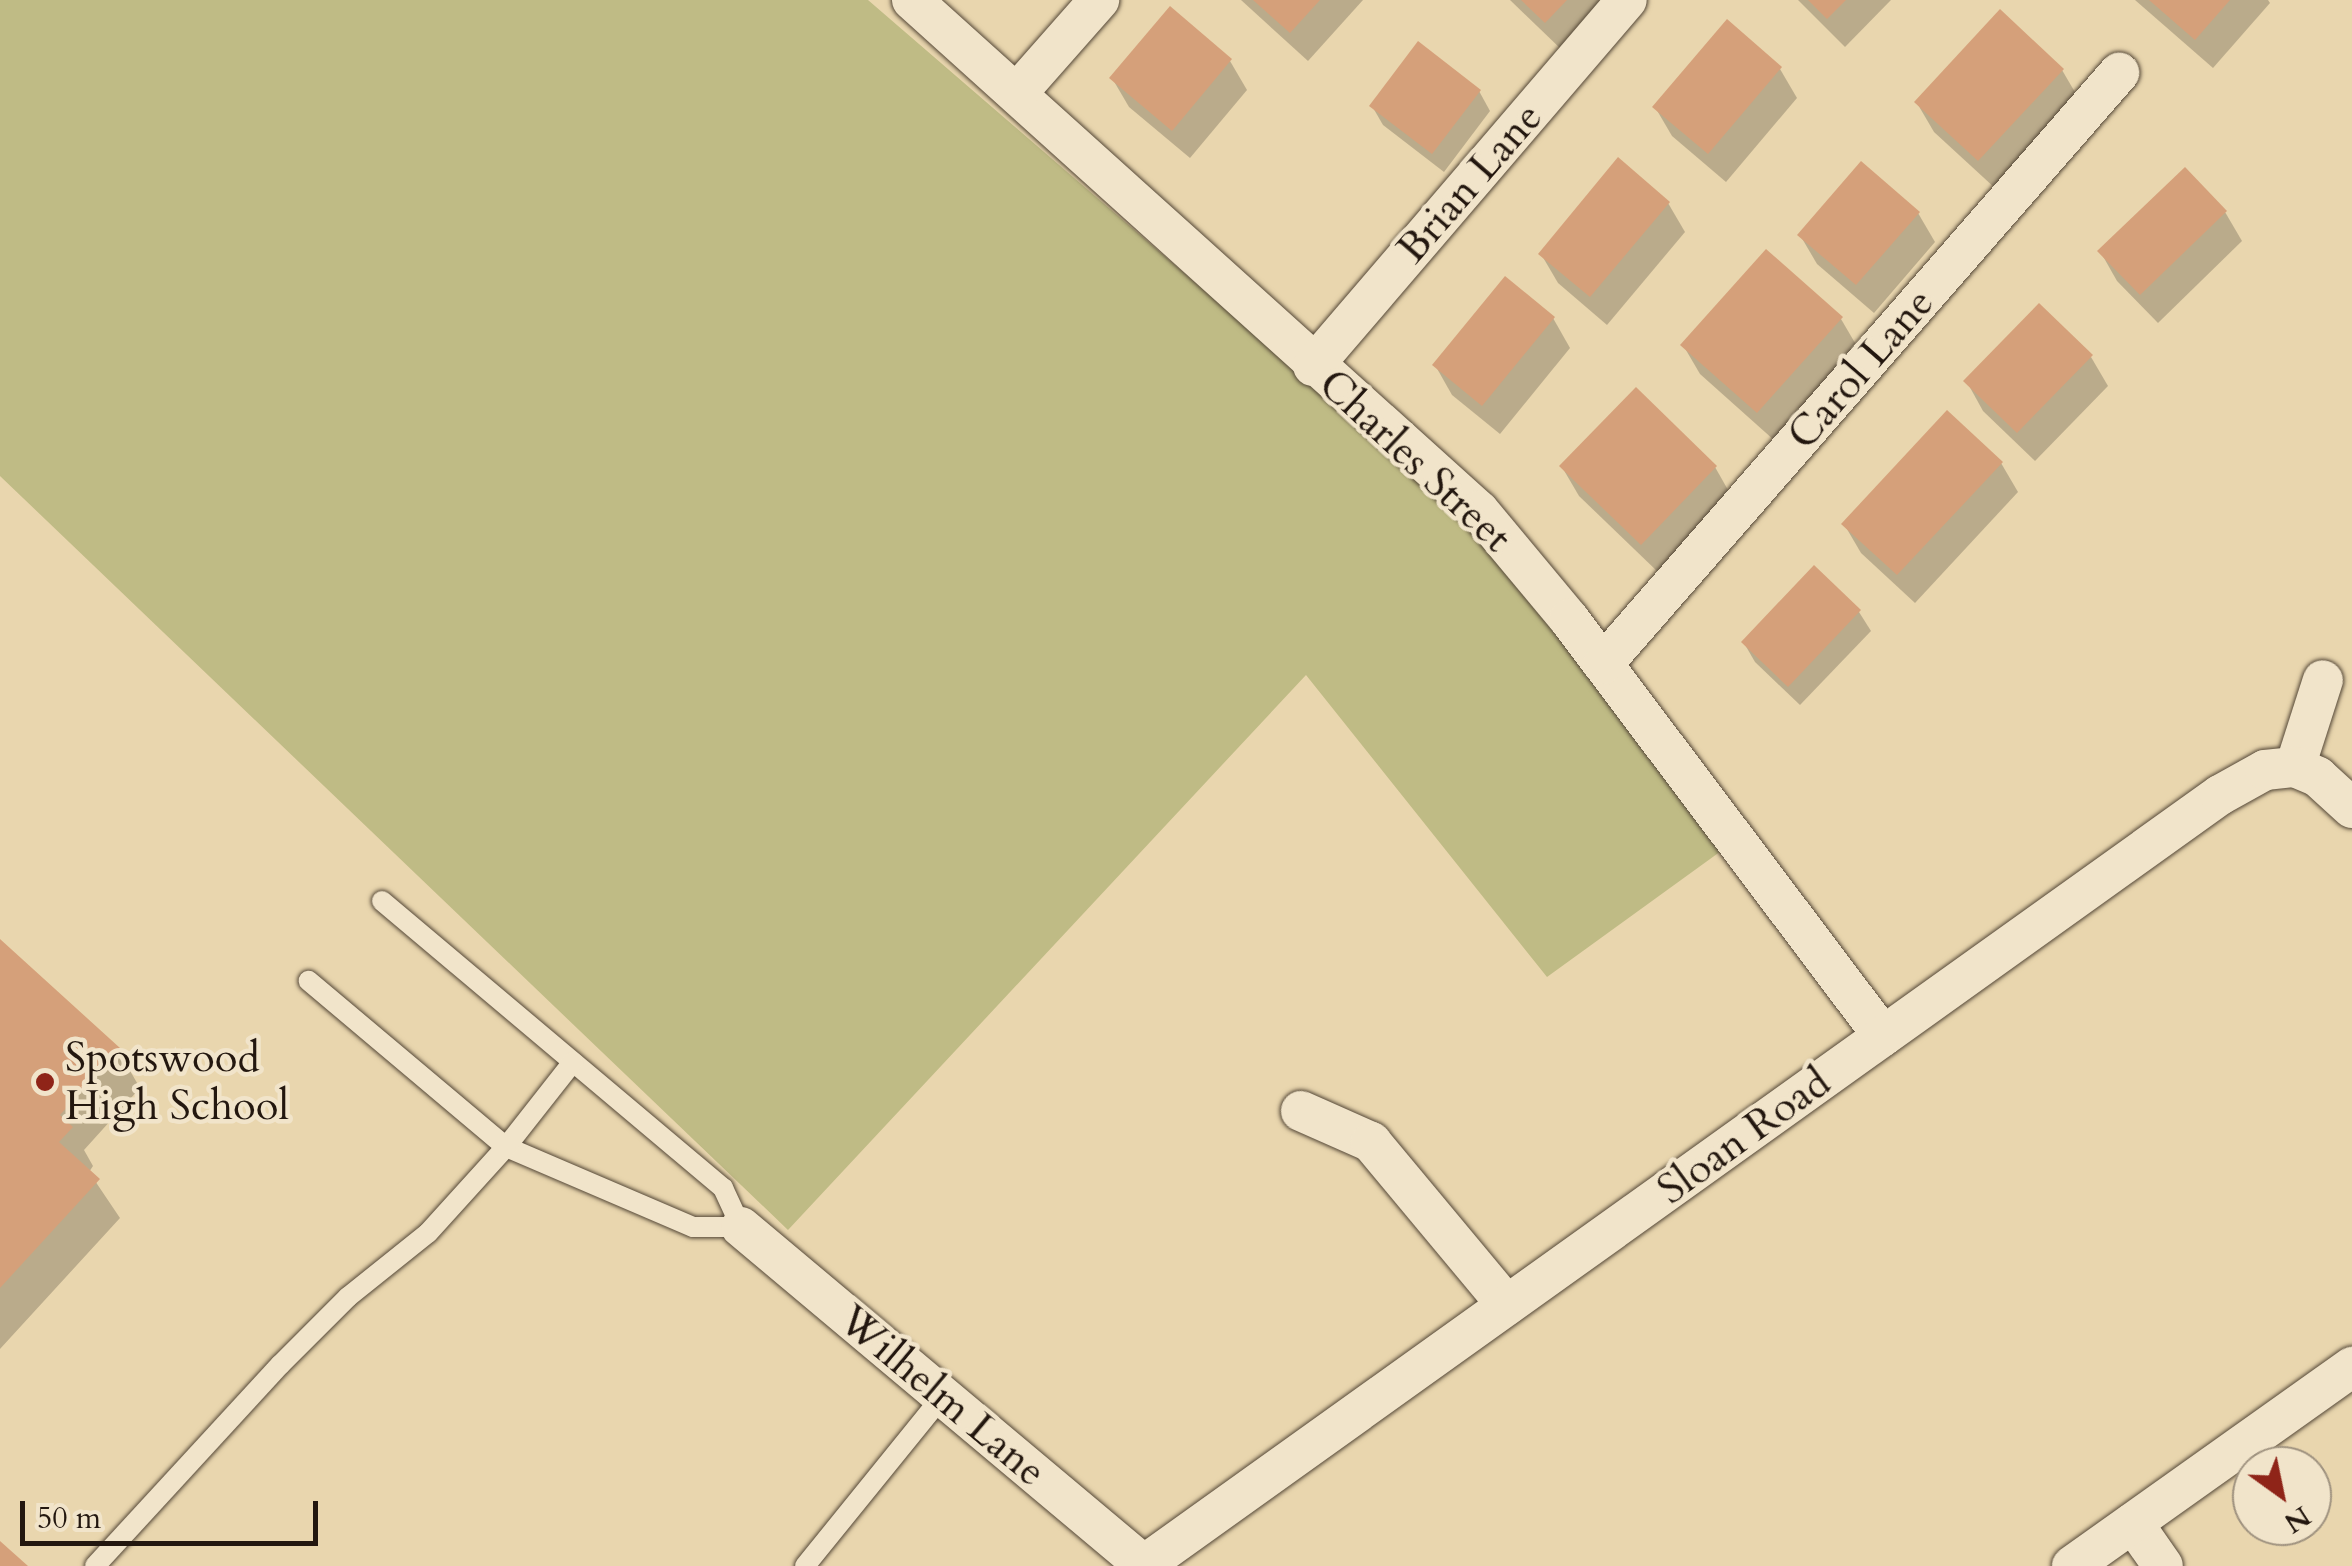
<!DOCTYPE html>
<style>
body{margin:0}
#map{position:relative;width:2352px;height:1566px;overflow:hidden;background:#e9d6ae;font-family:Cardo,serif}
div>[style]{position:absolute}
[style*='--x']{left:calc(var(--x)*1px);top:calc(var(--y)*1px);width:calc(var(--w)*1px);rotate:calc(var(--a)*1deg)}
.green>*{inset:0;background:#bfbb85}
.shadow>*{inset:0;background:#0003}
.building>*{inset:0;background:#d5a07a}
.roads{filter:drop-shadow(0 0 2px #544737) drop-shadow(0 0 2px #544737)}
.service>*{height:20px;margin:-10px;padding:0 10px;transform-origin:10px;border-radius:10px;background:#f1e4ca}
.minor>*{height:40px;margin:-20px;padding:0 20px;transform-origin:20px;border-radius:20px;background:#f1e4ca}
.dots>*{width:28px;height:28px;translate:-50% -50%;box-sizing:border-box;border:5px solid #f1e4ca;border-radius:50%}
span{translate:-50% -50%;white-space:nowrap;text-align:center;line-height:1.15;-webkit-text-stroke:9px #f1e4ca;paint-order:stroke}
.street-label{font-size:42px;color:#23170f}
.poi-label{font-size:42px;color:#23170f}
.left{translate:0 -50%;text-align:left}
.north{position:absolute;left:2232px;top:1446px;width:100px;height:100px;box-sizing:border-box;background:#f1e4ca;border:2px solid #9f927f;border-radius:50%;rotate:147deg;font-size:28px;font-weight:700;line-height:40px;text-align:center;color:#23170f}
.north::after{content:'';display:block;margin:auto;width:35px;height:45px;background:#8f2418;clip-path:polygon(50% 0,100% 100%,50% 72%,0 100%)}
.scale{position:absolute;left:20px;top:1501px;width:298px;height:45px;box-sizing:border-box;border:5px solid #23170f;border-top:0;padding-left:12px;font-size:30px;line-height:35px;white-space:nowrap;color:#23170f;-webkit-text-stroke:8px #f1e4ca;paint-order:stroke}
</style>
<div id="map">
<div class="green">
<div style="clip-path:polygon(0 0,868px 0,1491px 538px,1728px 846px,1547px 977px,1306px 675px,788px 1230px,0 476px)"></div>
</div>
<div class="shadow">
<div style="clip-path:polygon(1241px 0,1363px 0,1308px 61px)"></div>
<div style="clip-path:polygon(1510px 0,1612px 0,1563px 51px)"></div>
<div style="clip-path:polygon(1798px 0,1891px 0,1845px 47px)"></div>
<div style="clip-path:polygon(2135px 0,2268px 0,2270px 3px,2213px 68px)"></div>
<div style="clip-path:polygon(1230px 61px,1247px 90px,1190px 158px,1129px 107px,1112px 78px)"></div>
<div style="clip-path:polygon(1780px 69px,1797px 98px,1726px 182px,1672px 136px,1655px 107px)"></div>
<div style="clip-path:polygon(2062px 70px,2079px 99px,1996px 189px,1934px 132px,1917px 103px)"></div>
<div style="clip-path:polygon(1479px 91px,1490px 111px,1444px 172px,1383px 125px,1372px 106px)"></div>
<div style="clip-path:polygon(1668px 203px,1685px 232px,1607px 325px,1558px 283px,1541px 254px)"></div>
<div style="clip-path:polygon(2225px 212px,2242px 241px,2158px 323px,2117px 281px,2100px 251px)"></div>
<div style="clip-path:polygon(1918px 213px,1935px 242px,1874px 313px,1817px 264px,1800px 235px)"></div>
<div style="clip-path:polygon(1553px 318px,1570px 348px,1500px 434px,1452px 395px,1435px 365px)"></div>
<div style="clip-path:polygon(1841px 319px,1858px 348px,1775px 441px,1700px 374px,1683px 345px)"></div>
<div style="clip-path:polygon(2091px 357px,2108px 386px,2035px 461px,1983px 411px,1967px 382px)"></div>
<div style="clip-path:polygon(2001px 463px,2018px 492px,1915px 603px,1861px 553px,1844px 524px)"></div>
<div style="clip-path:polygon(1562px 467px,1715px 467px,1732px 497px,1659px 573px,1579px 496px)"></div>
<div style="clip-path:polygon(1814px 569px,1859px 612px,1871px 631px,1800px 705px,1755px 662px,1744px 643px)"></div>
<div style="clip-path:polygon(0 942px,118px 1050px,140px 1088px,84px 1150px,93px 1166px,89px 1172px,120px 1218px,0 1349px)"></div>
</div>
<div class="building">
<div style="clip-path:polygon(1253px 0,1320px 0,1290px 33px)"></div>
<div style="clip-path:polygon(1521px 0,1567px 0,1545px 23px)"></div>
<div style="clip-path:polygon(1808px 0,1846px 0,1827px 19px)"></div>
<div style="clip-path:polygon(2149px 0,2230px 0,2195px 40px)"></div>
<div style="clip-path:polygon(1170px 6px,1232px 59px,1172px 131px,1109px 78px)"></div>
<div style="clip-path:polygon(2000px 9px,2064px 69px,1978px 161px,1914px 102px)"></div>
<div style="clip-path:polygon(1727px 19px,1782px 67px,1708px 154px,1652px 107px)"></div>
<div style="clip-path:polygon(1418px 41px,1481px 90px,1432px 154px,1369px 106px)"></div>
<div style="clip-path:polygon(1618px 157px,1670px 202px,1590px 297px,1538px 254px)"></div>
<div style="clip-path:polygon(1861px 161px,1920px 212px,1856px 285px,1797px 235px)"></div>
<div style="clip-path:polygon(2185px 167px,2227px 211px,2140px 295px,2097px 251px)"></div>
<div style="clip-path:polygon(1766px 249px,1843px 317px,1757px 413px,1680px 345px)"></div>
<div style="clip-path:polygon(1505px 276px,1555px 317px,1482px 406px,1432px 365px)"></div>
<div style="clip-path:polygon(2039px 303px,2093px 355px,2017px 433px,1963px 381px)"></div>
<div style="clip-path:polygon(1636px 387px,1717px 466px,1641px 545px,1559px 466px)"></div>
<div style="clip-path:polygon(1947px 410px,2003px 462px,1897px 575px,1841px 524px)"></div>
<div style="clip-path:polygon(1814px 565px,1861px 610px,1788px 687px,1741px 642px)"></div>
<div style="clip-path:polygon(0 939px,120px 1048px,60px 1115px,73px 1127px,59px 1142px,100px 1179px,0 1288px)"></div>
<div style="clip-path:polygon(0 1541px,28px 1566px,0 1566px)"></div>
</div>
<div class="roads">
<div class="service">
<div style="--x:382;--y:901;--w:446;--a:40.1"></div>
<div style="--x:723;--y:1188;--w:43;--a:65.2"></div>
<div style="--x:741;--y:1227;--w:48;--a:180"></div>
<div style="--x:693;--y:1227;--w:203;--a:-156.8"></div>
<div style="--x:506;--y:1147;--w:108;--a:-51.8"></div>
<div style="--x:95;--y:1566;--w:273;--a:-47.4"></div>
<div style="--x:280;--y:1365;--w:96;--a:-45"></div>
<div style="--x:348;--y:1297;--w:102;--a:-38.7"></div>
<div style="--x:428;--y:1233;--w:116;--a:-47.8"></div>
<div style="--x:506;--y:1147;--w:258;--a:-139.9"></div>
<div style="--x:805;--y:1566;--w:218;--a:-51"></div>
</div>
<div class="minor">
<div style="--x:912;--y:0;--w:763;--a:42.03"></div>
<div style="--x:1479;--y:511;--w:141;--a:50.2"></div>
<div style="--x:1569;--y:619;--w:522;--a:53.02"></div>
<div style="--x:1018;--y:92;--w:123;--a:-48.6"></div>
<div style="--x:1313;--y:366;--w:482;--a:-49.4"></div>
<div style="--x:1603;--y:664;--w:785;--a:-48.88"></div>
<div style="--x:2295;--y:767;--w:91;--a:-72.2"></div>
<div style="--x:1301;--y:1111;--w:77;--a:23.9"></div>
<div style="--x:1371;--y:1142;--w:212;--a:50.2"></div>
<div style="--x:741;--y:1227;--w:527;--a:40"></div>
<div style="--x:2133;--y:1523;--w:52;--a:55.1"></div>
<div style="--x:1144;--y:1565;--w:1323;--a:-35.59"></div>
<div style="--x:2220;--y:795;--w:51;--a:-29.1"></div>
<div style="--x:2265;--y:770;--w:30;--a:-6"></div>
<div style="--x:2295;--y:767;--w:25;--a:23"></div>
<div style="--x:2318;--y:777;--w:46;--a:42.4"></div>
<div style="--x:2072;--y:1566;--w:344;--a:-35.4"></div>
</div>
</div>
<div class="dots">
<div style="left:45px;top:1082px;background:#8f2418"></div>
</div>
<div class="street-label">
<span style="left:1470px;top:183px;rotate:-49deg">Brian Lane</span>
<span style="left:1861px;top:369px;rotate:-49deg">Carol Lane</span>
<span style="left:1415px;top:461px;rotate:43deg">Charles Street</span>
<span style="left:1744px;top:1136px;rotate:-36deg">Sloan Road</span>
<span style="left:942px;top:1396px;rotate:40deg">Wilhelm Lane</span>
</div>
<div class="poi-label">
<span class="left" style="left:65px;top:1082px">Spotswood<br>High School</span>
</div>
<div class="north">N</div>
<div class="scale">50 m</div>
</div>
